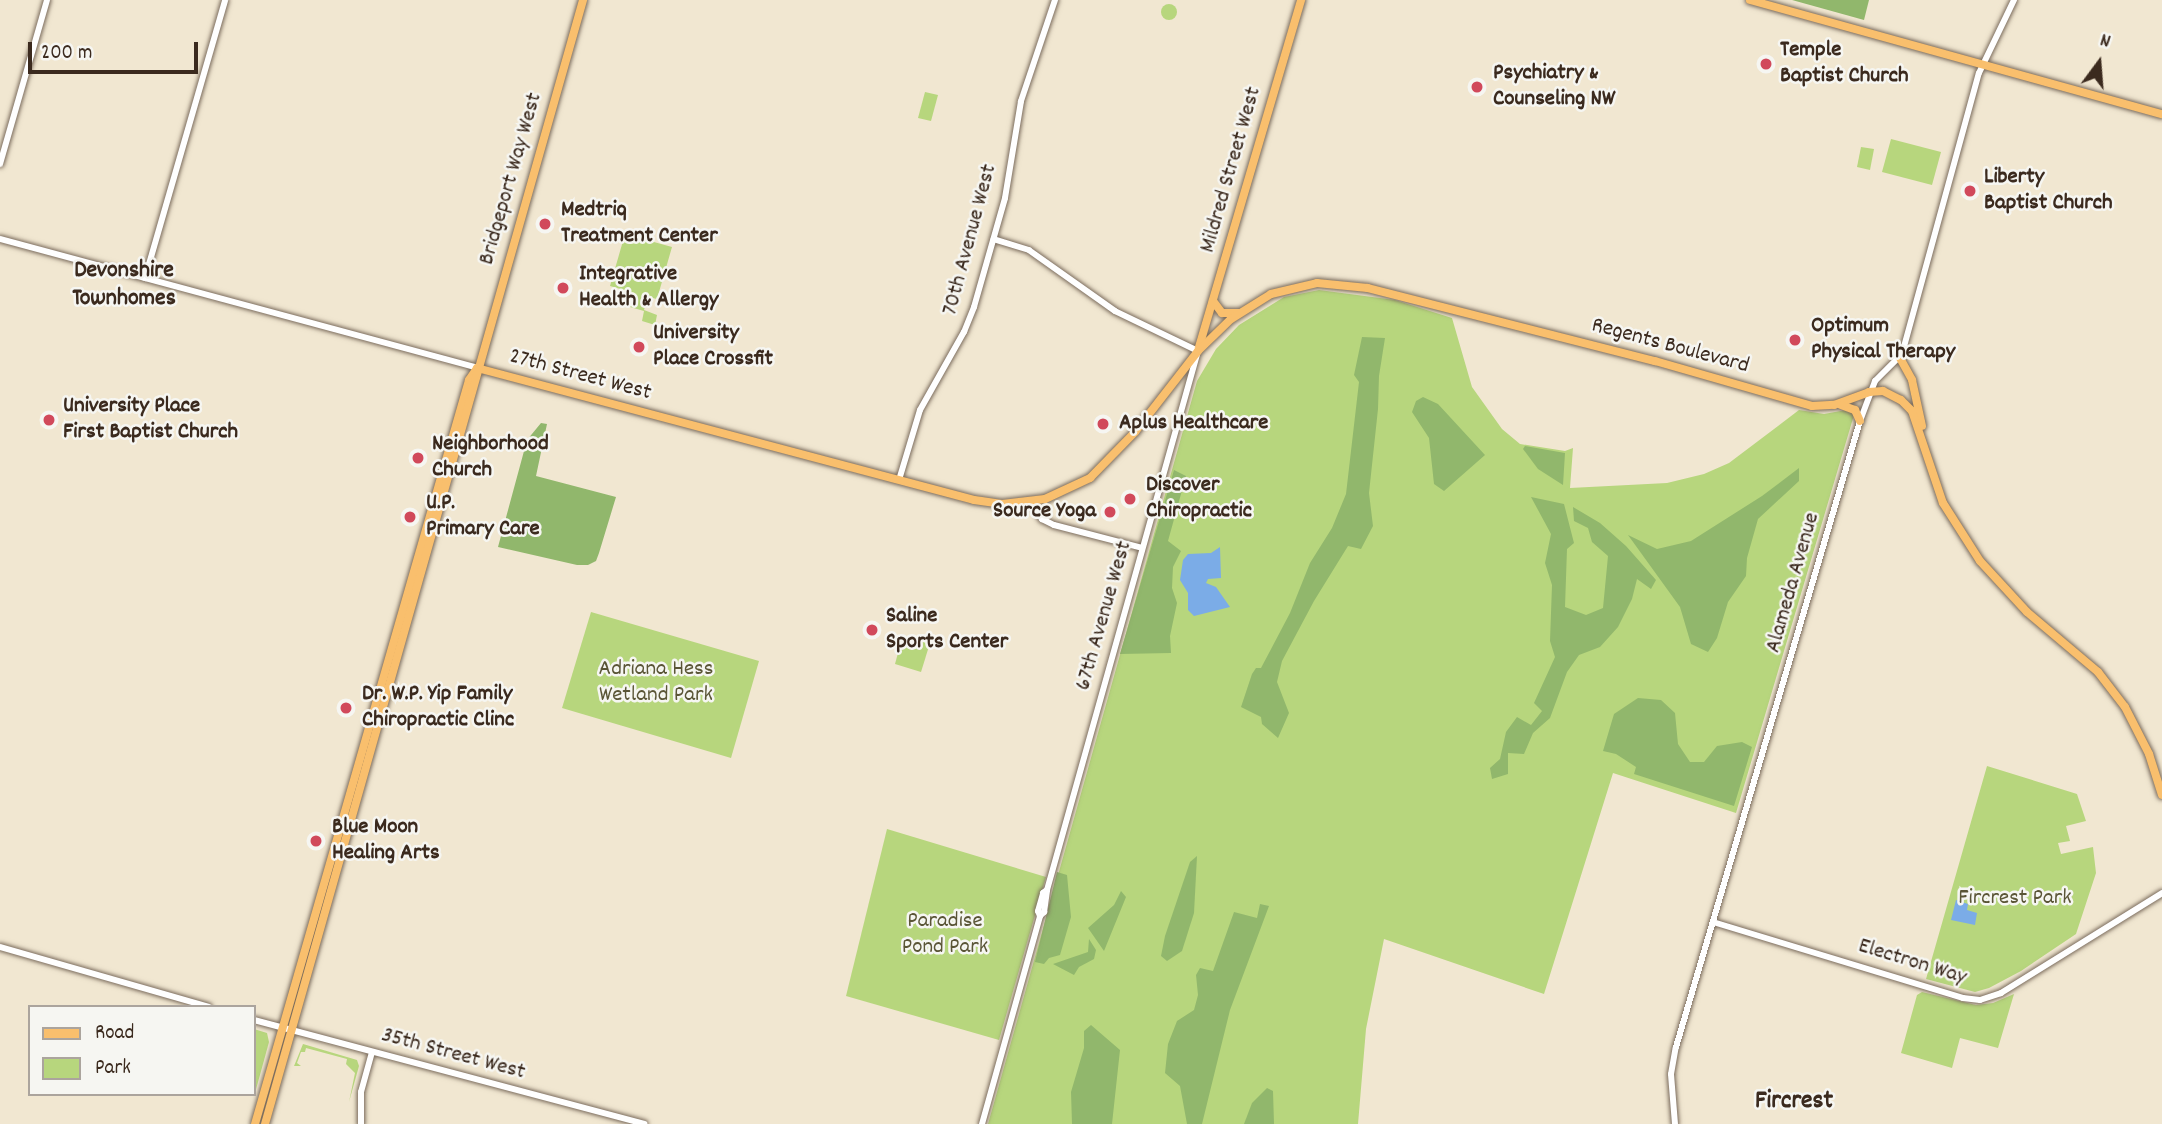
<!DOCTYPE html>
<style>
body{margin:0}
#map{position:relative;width:2162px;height:1124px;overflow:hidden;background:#f1e7d1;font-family:Dekko,sans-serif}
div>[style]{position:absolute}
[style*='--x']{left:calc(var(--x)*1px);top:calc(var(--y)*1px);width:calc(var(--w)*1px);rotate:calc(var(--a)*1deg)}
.green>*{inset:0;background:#b7d67d}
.round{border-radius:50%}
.forest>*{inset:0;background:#91b76c}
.water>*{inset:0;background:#7bace7}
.roads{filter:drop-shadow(0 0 2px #7b6c5d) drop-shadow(0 0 2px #7b6c5d)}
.minor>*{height:6px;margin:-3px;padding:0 3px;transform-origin:3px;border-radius:3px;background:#fff}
.major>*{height:8px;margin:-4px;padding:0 4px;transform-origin:4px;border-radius:4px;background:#f9bf6d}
.dots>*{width:19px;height:19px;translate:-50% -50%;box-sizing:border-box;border:4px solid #f6f6f2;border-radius:50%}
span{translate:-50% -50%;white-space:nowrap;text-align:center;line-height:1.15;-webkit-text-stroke:5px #f6f6f2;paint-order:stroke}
.poi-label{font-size:23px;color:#3b2a1e;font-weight:700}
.left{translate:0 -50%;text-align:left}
.right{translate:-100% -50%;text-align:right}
.street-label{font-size:23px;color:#3b2a1e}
.park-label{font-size:23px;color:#5a5536}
.neighbourhood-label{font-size:24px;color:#3b2a1e;font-weight:700}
.quarter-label{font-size:26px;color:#3b2a1e;font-weight:700}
.legend{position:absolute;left:28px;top:1005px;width:228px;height:91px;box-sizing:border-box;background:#f6f6f2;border:2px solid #aba49d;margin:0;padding:9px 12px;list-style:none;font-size:21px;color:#3b2a1e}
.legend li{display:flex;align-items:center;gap:14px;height:35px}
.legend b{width:35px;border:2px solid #aba49d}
.north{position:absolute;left:2064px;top:28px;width:70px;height:70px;-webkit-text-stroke:5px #f6f6f2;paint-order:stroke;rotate:16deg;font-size:19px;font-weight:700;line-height:28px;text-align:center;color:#3b2a1e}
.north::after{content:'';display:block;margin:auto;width:24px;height:32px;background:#3b2a1e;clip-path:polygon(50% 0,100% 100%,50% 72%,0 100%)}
.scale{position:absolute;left:28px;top:42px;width:170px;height:32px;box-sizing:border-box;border:4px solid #3b2a1e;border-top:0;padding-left:9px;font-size:21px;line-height:24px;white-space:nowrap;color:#3b2a1e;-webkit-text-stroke:5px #f6f6f2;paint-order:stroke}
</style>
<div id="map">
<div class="green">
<div class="round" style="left:1161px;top:4px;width:16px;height:16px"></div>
<div style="clip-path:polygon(925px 92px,938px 95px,931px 121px,918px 118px)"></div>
<div style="clip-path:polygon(1891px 139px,1941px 152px,1932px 185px,1882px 172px)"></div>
<div style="clip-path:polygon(1861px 147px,1874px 149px,1870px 170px,1857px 167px)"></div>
<div style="clip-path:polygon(625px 234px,672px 247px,657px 299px,648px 297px,644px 310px,657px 315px,655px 325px,642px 321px,644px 311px,616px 303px,620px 290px,638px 294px,610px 286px)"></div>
<div style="clip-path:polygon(1319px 290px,1395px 300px,1452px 318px,1472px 387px,1502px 429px,1520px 444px,1565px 451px,1573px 448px,1570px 488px,1667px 483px,1704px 474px,1729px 463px,1799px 410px,1824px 414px,1846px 410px,1854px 415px,1736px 813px,1613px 773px,1544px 994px,1384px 939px,1366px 1029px,1358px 1124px,988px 1124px,1197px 381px,1216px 349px,1239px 325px,1284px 297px)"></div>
<div style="clip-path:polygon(591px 612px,759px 661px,731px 758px,562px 708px)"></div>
<div style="clip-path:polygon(903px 635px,930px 643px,921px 672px,895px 664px)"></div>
<div style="clip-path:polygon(1987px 766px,2077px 794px,2086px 821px,2066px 826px,2070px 841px,2058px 843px,2061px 854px,2093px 847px,2096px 873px,2076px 934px,2021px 971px,1989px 988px,1975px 992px,1926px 979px)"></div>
<div style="clip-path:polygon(887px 829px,1046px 877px,999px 1040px,846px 996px)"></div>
<div style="clip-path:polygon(1922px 992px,1976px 1005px,1993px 1003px,2014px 994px,1998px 1048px,1960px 1038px,1952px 1068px,1901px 1053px,1917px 995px)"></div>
<div style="clip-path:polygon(254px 1029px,267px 1033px,269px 1042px,255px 1093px)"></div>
<div style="clip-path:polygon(303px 1044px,357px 1060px,359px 1066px,349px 1102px,355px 1073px,346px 1064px,347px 1059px,306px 1048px,305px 1052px,301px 1052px,297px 1063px,301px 1066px,294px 1066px)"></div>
</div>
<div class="forest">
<div style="clip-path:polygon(1792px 0,1869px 0,1864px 20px)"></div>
<div style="clip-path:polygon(1362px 337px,1385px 338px,1379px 376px,1378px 409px,1369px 493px,1373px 526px,1361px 549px,1348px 546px,1314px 601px,1282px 661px,1277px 682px,1289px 713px,1278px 738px,1262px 724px,1261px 717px,1241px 707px,1252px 674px,1256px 668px,1261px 668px,1290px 613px,1310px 563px,1332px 528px,1346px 494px,1359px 382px,1354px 375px)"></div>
<div style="clip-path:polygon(1423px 397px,1438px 404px,1485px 455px,1444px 491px,1434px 484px,1429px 438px,1412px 412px,1416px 401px)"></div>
<div style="clip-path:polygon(541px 423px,547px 424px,536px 476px,616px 497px,599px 553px,596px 561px,588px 565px,577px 565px,498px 547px,527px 440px)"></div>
<div style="clip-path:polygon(1525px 446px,1565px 453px,1563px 485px,1538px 469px,1523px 449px)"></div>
<div style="clip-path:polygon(1799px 468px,1799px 481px,1758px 519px,1747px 558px,1746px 576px,1728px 602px,1717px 638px,1708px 652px,1691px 644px,1680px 607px,1628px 535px,1657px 549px,1691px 541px,1762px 496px)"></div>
<div style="clip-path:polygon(1174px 470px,1186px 476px,1168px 541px,1181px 551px,1173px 567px,1172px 588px,1177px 603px,1170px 636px,1171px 653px,1120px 654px)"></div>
<div style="clip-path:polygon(1531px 497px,1564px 504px,1574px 543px,1567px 549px,1565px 607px,1586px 615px,1603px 608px,1608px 556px,1592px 542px,1588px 528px,1574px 521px,1573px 507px,1600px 523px,1626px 546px,1656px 580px,1651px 589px,1637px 579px,1632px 599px,1618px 627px,1600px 647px,1579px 655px,1567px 672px,1550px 718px,1533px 733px,1524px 754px,1508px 753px,1508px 774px,1492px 779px,1490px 768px,1500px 759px,1506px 732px,1517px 717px,1531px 725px,1542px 711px,1534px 703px,1555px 657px,1550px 641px,1552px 585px,1545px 563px,1551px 534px)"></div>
<div style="clip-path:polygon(1638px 698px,1661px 700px,1675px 713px,1678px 744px,1690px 762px,1704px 762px,1717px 746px,1742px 742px,1752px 747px,1734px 806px,1634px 774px,1636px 767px,1616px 754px,1603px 751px,1614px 714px)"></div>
<div style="clip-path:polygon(1197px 856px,1194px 913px,1182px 951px,1167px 961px,1161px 956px,1165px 936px,1190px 862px)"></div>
<div style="clip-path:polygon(1057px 872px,1067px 875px,1071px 917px,1060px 955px,1049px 958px,1044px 964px,1035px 962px)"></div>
<div style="clip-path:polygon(1121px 891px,1126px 897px,1104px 951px,1088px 928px,1114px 905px)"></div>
<div style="clip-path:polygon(1260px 904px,1269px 906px,1230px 1010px,1202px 1124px,1187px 1124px,1180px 1086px,1165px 1073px,1168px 1044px,1177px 1021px,1194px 1010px,1198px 995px,1196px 975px,1200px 968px,1213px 971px,1234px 912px,1257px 918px)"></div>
<div style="clip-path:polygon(1089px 939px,1096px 950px,1094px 959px,1079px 967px,1074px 975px,1053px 964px,1088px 952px)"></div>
<div style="clip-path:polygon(1091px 1025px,1120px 1050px,1112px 1124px,1072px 1124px,1071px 1092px,1084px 1048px,1084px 1031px)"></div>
<div style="clip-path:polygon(1267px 1088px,1273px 1091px,1274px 1124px,1244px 1124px,1252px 1103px)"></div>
</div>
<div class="water">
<div style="clip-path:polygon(1220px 547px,1221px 578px,1208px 579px,1206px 583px,1216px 587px,1230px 607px,1194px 616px,1188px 610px,1188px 593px,1180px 580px,1183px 560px,1188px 554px,1211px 553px)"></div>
<div style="clip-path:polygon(1956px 900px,1968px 904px,1967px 910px,1977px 913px,1975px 925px,1951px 920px)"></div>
</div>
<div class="roads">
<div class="minor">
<div style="--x:0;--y:164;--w:171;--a:-74"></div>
<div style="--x:0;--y:239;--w:494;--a:15.1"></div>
<div style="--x:145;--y:278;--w:289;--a:-73.9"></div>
<div style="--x:899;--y:480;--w:73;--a:-73.3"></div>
<div style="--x:920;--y:410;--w:90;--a:-60.6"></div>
<div style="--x:964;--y:332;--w:27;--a:-68"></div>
<div style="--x:974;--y:307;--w:113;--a:-74.1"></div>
<div style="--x:1005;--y:198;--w:98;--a:-80.6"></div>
<div style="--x:1021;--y:101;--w:107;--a:-71.4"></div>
<div style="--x:1032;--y:503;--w:19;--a:58"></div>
<div style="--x:1042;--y:519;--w:13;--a:27"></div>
<div style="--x:1054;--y:525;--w:91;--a:14.6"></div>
<div style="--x:1040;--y:916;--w:5;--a:-112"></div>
<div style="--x:1038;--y:911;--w:19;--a:-74"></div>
<div style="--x:1043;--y:893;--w:5;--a:-37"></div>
<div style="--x:1713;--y:922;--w:261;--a:16.9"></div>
<div style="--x:1963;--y:998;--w:17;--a:7"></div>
<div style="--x:1980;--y:1000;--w:22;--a:-18"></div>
<div style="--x:2001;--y:993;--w:190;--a:-31.8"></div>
<div style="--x:0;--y:947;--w:217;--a:16"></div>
<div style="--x:254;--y:1020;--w:404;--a:14.9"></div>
<div style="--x:361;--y:1124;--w:32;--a:-90"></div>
<div style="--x:361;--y:1092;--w:41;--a:-74.6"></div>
<div style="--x:982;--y:1124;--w:216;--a:-74.4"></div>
<div style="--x:1040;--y:916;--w:6;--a:-45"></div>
<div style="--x:1044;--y:912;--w:22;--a:-82"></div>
<div style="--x:1047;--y:890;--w:560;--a:-74.35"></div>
<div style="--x:1198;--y:351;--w:92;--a:-154.3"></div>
<div style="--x:1115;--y:311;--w:105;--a:-144.7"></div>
<div style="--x:1029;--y:250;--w:37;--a:-163"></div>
<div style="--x:1675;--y:1124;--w:50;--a:-94.6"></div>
<div style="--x:1671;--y:1074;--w:27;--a:-80"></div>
<div style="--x:1676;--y:1047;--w:652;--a:-73.62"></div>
<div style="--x:1860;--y:421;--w:43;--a:-69.4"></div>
<div style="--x:1875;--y:381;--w:38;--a:-45"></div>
<div style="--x:1902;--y:354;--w:291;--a:-74.7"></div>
<div style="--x:1979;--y:73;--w:81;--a:-64.4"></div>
</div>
<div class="major">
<div style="--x:1750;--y:0;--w:427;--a:15.5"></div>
<div style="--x:1213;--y:301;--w:15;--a:53"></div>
<div style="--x:1222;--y:313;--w:17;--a:0"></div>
<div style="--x:1199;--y:347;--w:362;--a:-73.6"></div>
<div style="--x:1900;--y:358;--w:25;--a:61"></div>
<div style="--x:1912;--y:380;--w:47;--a:77.7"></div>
<div style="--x:477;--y:368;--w:514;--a:14.87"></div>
<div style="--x:974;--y:500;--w:28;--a:8"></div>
<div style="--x:1002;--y:504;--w:43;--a:-6.6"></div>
<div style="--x:1045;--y:499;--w:50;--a:-25"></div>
<div style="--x:1090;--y:478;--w:64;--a:-45.6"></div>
<div style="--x:1135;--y:432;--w:103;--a:-52.1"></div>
<div style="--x:1198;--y:351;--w:46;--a:-44.1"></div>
<div style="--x:1231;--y:319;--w:47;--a:-32"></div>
<div style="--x:1271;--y:294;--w:47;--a:-13.4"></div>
<div style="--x:1317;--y:283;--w:51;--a:5.6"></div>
<div style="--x:1368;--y:288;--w:296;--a:14.3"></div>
<div style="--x:1655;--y:361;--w:163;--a:16"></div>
<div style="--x:1812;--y:406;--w:22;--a:-3"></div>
<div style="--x:1834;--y:405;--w:37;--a:-20"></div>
<div style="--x:1869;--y:392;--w:14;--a:-4"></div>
<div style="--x:1883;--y:391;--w:20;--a:27"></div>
<div style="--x:1901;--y:400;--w:16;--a:45"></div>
<div style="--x:1912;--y:411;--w:97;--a:71.4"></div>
<div style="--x:1943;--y:503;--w:69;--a:57.5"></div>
<div style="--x:1980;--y:561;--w:69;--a:47.3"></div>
<div style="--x:2027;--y:612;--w:93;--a:40.2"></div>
<div style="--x:2098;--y:672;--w:44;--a:52.4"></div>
<div style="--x:2125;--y:707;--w:53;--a:62.9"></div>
<div style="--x:2149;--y:754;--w:43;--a:72.4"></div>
<div style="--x:1841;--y:405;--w:15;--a:20"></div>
<div style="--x:1855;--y:410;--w:12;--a:66"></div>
<div style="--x:255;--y:1124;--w:774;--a:-73.95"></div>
<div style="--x:469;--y:380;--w:14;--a:-56"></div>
<div style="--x:265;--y:1124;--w:1168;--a:-74.2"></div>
</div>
</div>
<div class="dots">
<div style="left:1766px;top:64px;background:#d1495b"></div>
<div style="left:1477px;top:87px;background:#d1495b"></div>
<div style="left:1970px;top:191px;background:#d1495b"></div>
<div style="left:545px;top:224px;background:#d1495b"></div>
<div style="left:563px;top:288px;background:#d1495b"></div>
<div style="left:1795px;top:340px;background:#d1495b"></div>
<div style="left:639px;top:347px;background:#d1495b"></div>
<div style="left:49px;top:420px;background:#d1495b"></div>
<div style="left:1103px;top:424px;background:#d1495b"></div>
<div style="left:418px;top:458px;background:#d1495b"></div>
<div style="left:1130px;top:499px;background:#d1495b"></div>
<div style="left:1110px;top:512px;background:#d1495b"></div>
<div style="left:410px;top:517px;background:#d1495b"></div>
<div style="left:872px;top:630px;background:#d1495b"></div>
<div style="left:346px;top:708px;background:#d1495b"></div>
<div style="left:316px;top:841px;background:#d1495b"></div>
</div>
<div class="poi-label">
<span class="left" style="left:1780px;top:64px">Temple<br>Baptist Church</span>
<span class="left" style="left:1493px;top:87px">Psychiatry &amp;<br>Counseling NW</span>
<span class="left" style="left:1984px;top:191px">Liberty<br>Baptist Church</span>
<span class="left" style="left:561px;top:224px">Medtriq<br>Treatment Center</span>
<span class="left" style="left:579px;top:288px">Integrative<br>Health &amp; Allergy</span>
<span class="left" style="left:1811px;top:340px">Optimum<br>Physical Therapy</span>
<span class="left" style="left:653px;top:347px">University<br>Place Crossfit</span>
<span class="left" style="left:63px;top:420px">University Place<br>First Baptist Church</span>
<span class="left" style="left:1119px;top:424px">Aplus Healthcare</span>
<span class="left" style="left:432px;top:458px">Neighborhood<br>Church</span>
<span class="left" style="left:1146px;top:499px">Discover<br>Chiropractic</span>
<span class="left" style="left:426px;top:517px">U.P.<br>Primary Care</span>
<span class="right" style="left:1096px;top:512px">Source Yoga</span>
<span class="left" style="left:886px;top:630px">Saline<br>Sports Center</span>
<span class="left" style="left:362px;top:708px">Dr. W.P. Yip Family<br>Chiropractic Clinc</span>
<span class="left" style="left:332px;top:841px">Blue Moon<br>Healing Arts</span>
</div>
<div class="street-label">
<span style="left:1232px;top:170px;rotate:-74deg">Mildred Street West</span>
<span style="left:512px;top:179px;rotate:-74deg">Bridgeport Way West</span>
<span style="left:971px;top:240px;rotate:-75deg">70th Avenue West</span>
<span style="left:1670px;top:347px;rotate:15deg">Regents Boulevard</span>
<span style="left:580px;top:376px;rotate:15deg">27th Street West</span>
<span style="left:1794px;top:583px;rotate:-74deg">Alameda Avenue</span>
<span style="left:1105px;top:616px;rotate:-74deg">67th Avenue West</span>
<span style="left:1912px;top:963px;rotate:17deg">Electron Way</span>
<span style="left:453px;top:1055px;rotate:15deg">35th Street West</span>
</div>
<div class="park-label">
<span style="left:656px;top:683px">Adriana Hess<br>Wetland Park</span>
<span style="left:2015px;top:899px">Fircrest Park</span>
<span style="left:945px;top:935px">Paradise<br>Pond Park</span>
</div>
<div class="neighbourhood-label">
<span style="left:124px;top:286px">Devonshire<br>Townhomes</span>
</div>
<div class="quarter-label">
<span style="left:1794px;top:1102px">Fircrest</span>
</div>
<ul class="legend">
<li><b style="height:9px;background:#f9bf6d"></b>Road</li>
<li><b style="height:19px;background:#b7d67d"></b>Park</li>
</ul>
<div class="north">N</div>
<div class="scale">200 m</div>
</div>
